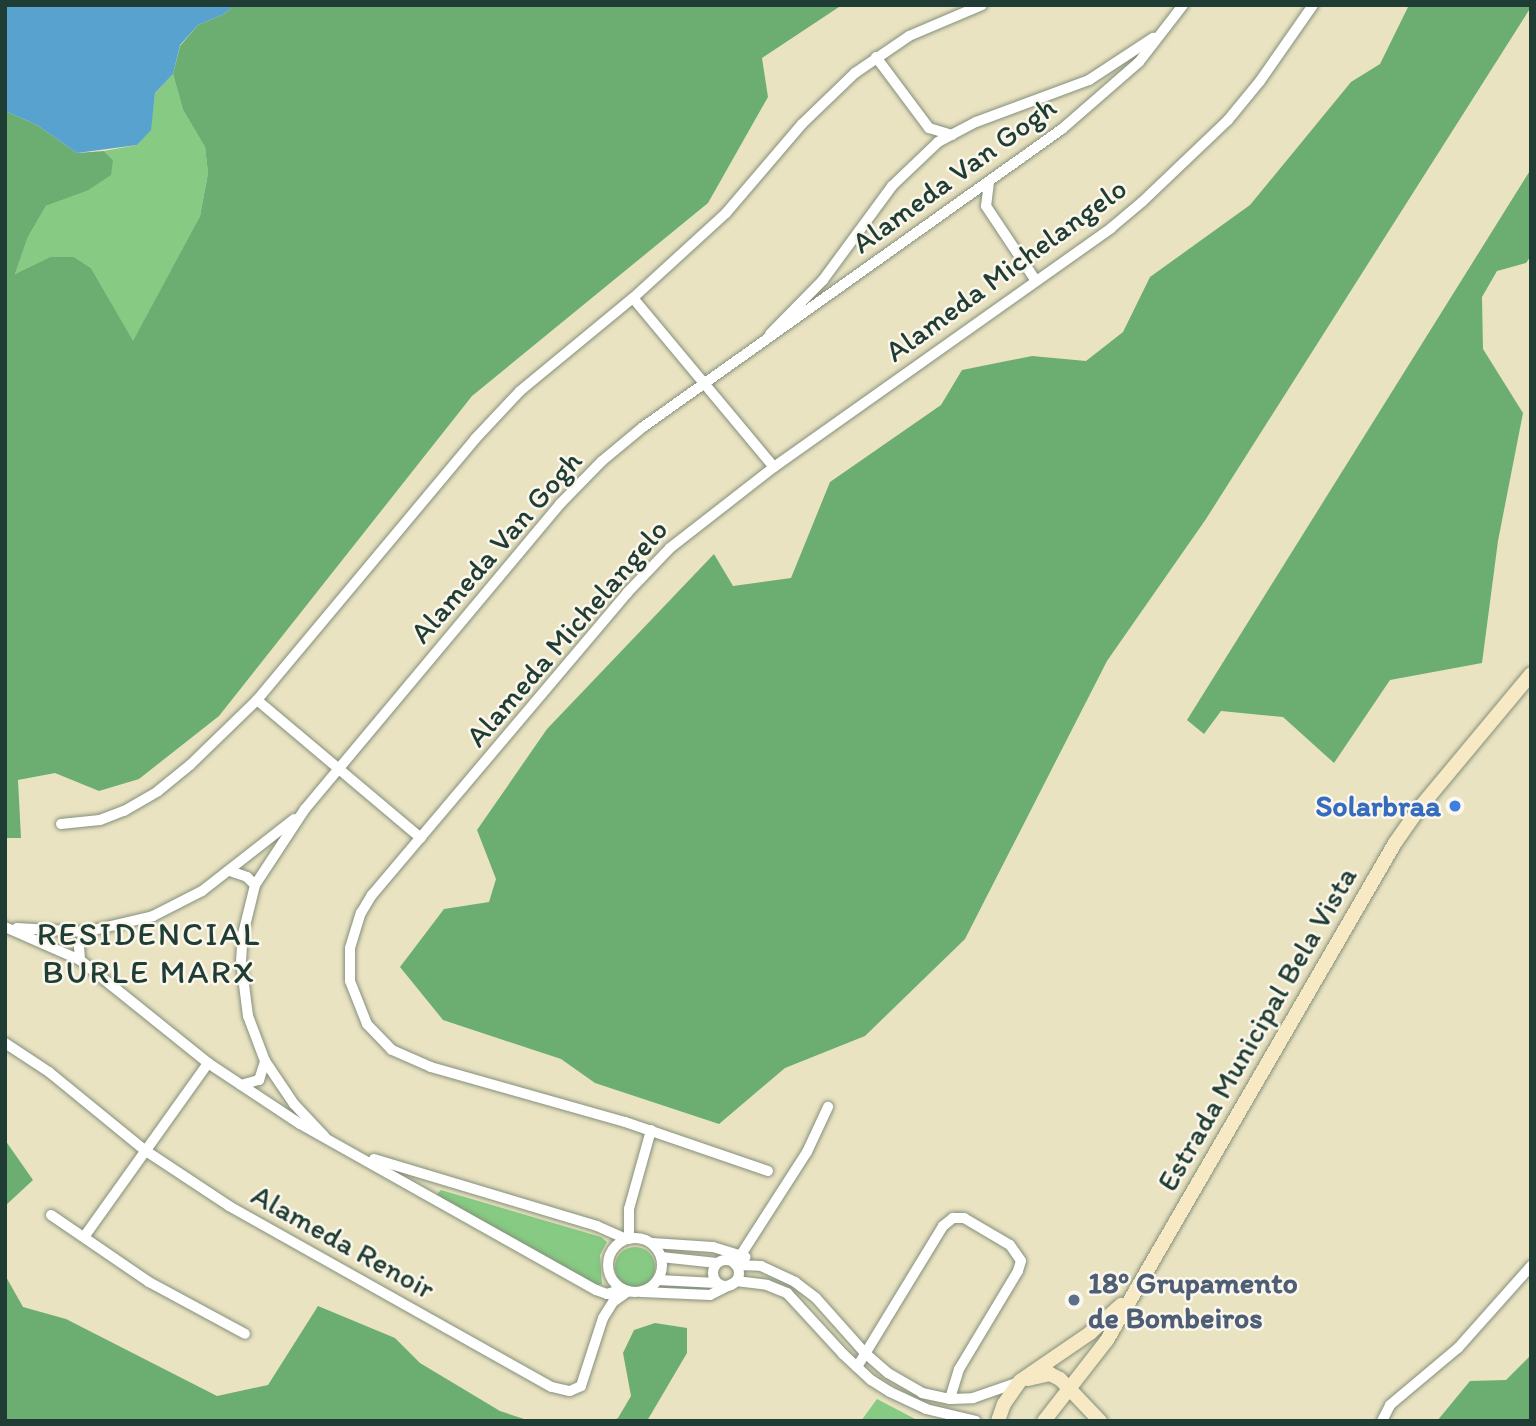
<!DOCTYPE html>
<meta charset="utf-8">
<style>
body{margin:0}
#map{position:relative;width:1536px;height:1426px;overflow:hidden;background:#eae3c2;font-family:Itim,sans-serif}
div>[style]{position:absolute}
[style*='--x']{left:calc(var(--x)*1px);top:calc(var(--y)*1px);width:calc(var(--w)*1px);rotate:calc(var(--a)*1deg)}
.green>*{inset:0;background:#86ca83}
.round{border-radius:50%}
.forest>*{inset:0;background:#6cae71}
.water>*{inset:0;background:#58a2d0}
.roads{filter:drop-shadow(0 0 2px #84907b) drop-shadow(0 0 2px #84907b)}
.minor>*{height:10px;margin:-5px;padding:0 5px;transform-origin:5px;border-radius:5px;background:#fff}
.minor>.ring{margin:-5px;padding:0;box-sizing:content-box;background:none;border:10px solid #fff;border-radius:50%}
.secondary>*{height:14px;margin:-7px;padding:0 7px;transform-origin:7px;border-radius:7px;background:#f6e9c3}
.dots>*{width:19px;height:19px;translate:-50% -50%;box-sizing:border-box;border:4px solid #fbf7ec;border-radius:50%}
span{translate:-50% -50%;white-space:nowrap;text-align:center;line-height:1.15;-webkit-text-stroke:5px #fbf7ec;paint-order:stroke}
.street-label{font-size:30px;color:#1f3d34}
.shop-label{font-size:30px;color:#366cbe;font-weight:700}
.right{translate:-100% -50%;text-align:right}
.service-label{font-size:30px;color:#4e5e75;font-weight:700}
.left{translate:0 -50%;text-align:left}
.quarter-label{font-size:33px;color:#1f3d34;letter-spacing:2px}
.frame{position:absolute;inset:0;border:7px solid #1f3d34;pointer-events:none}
</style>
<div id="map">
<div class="green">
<div style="clip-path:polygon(173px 74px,183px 110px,205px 147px,208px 173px,200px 216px,133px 342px,91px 268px,74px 257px,50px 257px,15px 274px,28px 237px,46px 206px,87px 191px,113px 160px,104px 151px,137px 145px,150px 130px,155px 93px)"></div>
<div style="clip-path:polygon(441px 1190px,601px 1237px,607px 1242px,600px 1255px,602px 1284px,596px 1285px,436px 1195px)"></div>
<div class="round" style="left:615px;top:1247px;width:40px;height:40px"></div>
<div style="clip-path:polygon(877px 1399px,919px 1421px,861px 1421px)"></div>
</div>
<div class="forest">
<div style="clip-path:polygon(235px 5px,842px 5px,762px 58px,768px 97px,708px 203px,472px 396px,219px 716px,139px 779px,99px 791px,55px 773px,18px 780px,21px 838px,5px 838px,5px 111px,37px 125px,77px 153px,104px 151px,113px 160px,111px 175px,87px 191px,46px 206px,28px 237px,15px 274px,50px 257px,74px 257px,91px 268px,133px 341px,200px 216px,208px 173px,205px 147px,183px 110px,173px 74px,180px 46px,198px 25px,224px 14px)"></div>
<div style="clip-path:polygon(1409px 5px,1531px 7px,1206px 519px,1107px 661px,965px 939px,865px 1036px,785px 1068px,719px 1124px,595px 1083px,561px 1059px,443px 1020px,400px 967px,444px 909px,489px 902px,496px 879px,477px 830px,547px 729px,714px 554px,733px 586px,791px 578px,830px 482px,941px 405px,962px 370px,1032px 356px,1086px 361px,1123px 332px,1150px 277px,1250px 205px,1351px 82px,1380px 64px)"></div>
<div style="clip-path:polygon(1531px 169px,1531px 256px,1526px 263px,1497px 271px,1482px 297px,1483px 349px,1523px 413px,1498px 541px,1482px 663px,1390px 680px,1334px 763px,1283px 717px,1221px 711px,1204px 734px,1187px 720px)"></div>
<div style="clip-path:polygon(5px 1140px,33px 1180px,5px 1206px)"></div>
<div style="clip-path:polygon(5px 1275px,23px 1307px,66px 1319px,217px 1396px,268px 1385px,318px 1306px,395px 1338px,420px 1363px,500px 1411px,530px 1421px,5px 1421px)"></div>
<div style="clip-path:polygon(655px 1323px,687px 1328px,687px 1353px,647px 1421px,612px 1421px,618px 1418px,631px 1396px,623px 1353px,634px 1330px)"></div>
<div style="clip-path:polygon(1531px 1355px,1531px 1421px,1437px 1421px,1470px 1381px,1506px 1380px)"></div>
</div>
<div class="water">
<div style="clip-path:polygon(5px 5px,235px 5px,224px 14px,198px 25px,180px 45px,173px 74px,155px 93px,151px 130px,137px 145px,77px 153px,37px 125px,5px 111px)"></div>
</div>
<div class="roads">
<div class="minor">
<div style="--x:876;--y:57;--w:89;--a:53.3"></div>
<div style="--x:929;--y:128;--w:24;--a:17"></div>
<div style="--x:989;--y:182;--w:24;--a:97"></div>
<div style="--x:986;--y:206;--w:90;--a:56.3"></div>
<div style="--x:633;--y:298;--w:220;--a:50.2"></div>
<div style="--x:770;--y:334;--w:76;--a:-45.5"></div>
<div style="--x:823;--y:280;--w:117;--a:-53.7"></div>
<div style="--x:892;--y:186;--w:64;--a:-43.7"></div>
<div style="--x:938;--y:142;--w:43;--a:-27.8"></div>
<div style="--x:976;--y:122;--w:121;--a:-20.4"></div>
<div style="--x:1089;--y:80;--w:77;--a:-33.3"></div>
<div style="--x:257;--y:700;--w:214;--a:40.1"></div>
<div style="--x:61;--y:824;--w:39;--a:-6"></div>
<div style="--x:100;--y:820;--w:26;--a:-21"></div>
<div style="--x:124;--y:811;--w:39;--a:-30"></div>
<div style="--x:158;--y:791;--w:41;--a:-39.1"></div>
<div style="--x:190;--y:765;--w:93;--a:-44.1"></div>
<div style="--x:257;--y:700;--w:340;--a:-50.1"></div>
<div style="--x:475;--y:439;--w:66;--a:-46.8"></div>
<div style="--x:520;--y:391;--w:146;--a:-39.5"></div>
<div style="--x:633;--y:298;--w:126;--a:-42.4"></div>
<div style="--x:726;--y:213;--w:117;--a:-49.5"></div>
<div style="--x:802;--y:124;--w:74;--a:-43.9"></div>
<div style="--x:855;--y:73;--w:65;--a:-34.4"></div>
<div style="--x:909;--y:36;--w:79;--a:-23"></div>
<div style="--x:230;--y:871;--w:18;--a:19"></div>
<div style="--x:247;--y:877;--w:11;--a:45"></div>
<div style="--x:5;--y:927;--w:82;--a:23.7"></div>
<div style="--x:80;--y:960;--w:164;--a:38.8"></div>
<div style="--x:208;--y:1063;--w:110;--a:33.5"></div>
<div style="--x:300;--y:1124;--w:339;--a:29.3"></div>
<div style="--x:596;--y:1290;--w:12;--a:20"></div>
<div style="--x:607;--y:1294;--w:16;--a:-18"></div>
<div style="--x:17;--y:928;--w:68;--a:3.4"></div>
<div style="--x:85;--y:932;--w:70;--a:-13.2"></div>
<div style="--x:153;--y:916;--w:55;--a:-27"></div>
<div style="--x:202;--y:891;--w:117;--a:-38"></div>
<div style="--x:80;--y:960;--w:13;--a:-94"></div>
<div style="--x:79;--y:947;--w:16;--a:-68"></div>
<div style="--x:5;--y:1043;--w:53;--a:33.4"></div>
<div style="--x:49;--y:1072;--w:125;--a:39.2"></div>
<div style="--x:146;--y:1151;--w:100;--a:33.5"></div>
<div style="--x:229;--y:1206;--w:370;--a:29.3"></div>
<div style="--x:552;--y:1387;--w:18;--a:13"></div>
<div style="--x:570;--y:1391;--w:12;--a:-24"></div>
<div style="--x:581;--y:1386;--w:71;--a:-72.1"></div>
<div style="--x:603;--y:1318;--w:19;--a:-58"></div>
<div style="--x:613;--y:1302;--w:19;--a:-36"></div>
<div style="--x:241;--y:1085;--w:19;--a:-16"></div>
<div style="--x:259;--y:1080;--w:20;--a:-72"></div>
<div style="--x:325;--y:1137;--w:45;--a:-133.2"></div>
<div style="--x:294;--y:1104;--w:52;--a:-124"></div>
<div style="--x:265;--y:1061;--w:48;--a:-110.7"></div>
<div style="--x:248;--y:1016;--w:55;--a:-97.3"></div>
<div style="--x:241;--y:961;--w:27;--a:-86"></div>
<div style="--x:243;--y:934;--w:50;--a:-76.2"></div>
<div style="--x:255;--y:885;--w:91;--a:-56.7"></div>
<div style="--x:305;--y:809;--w:398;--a:-50.1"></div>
<div style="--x:560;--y:504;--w:60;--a:-45.7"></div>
<div style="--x:602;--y:461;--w:53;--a:-39.7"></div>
<div style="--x:643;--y:427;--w:514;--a:-35.42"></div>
<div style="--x:1062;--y:129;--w:102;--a:-41"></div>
<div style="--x:1139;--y:62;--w:72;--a:-52.3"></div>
<div style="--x:374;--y:1159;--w:233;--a:16.7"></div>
<div style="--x:597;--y:1226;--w:32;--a:24"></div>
<div style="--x:768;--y:1171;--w:151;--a:-161.1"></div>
<div style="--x:625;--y:1122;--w:202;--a:-164.2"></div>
<div style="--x:431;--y:1067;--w:43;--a:-156.4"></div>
<div style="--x:392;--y:1050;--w:36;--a:-134"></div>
<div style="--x:367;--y:1024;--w:46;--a:-111.6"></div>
<div style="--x:350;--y:981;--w:33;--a:-90"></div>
<div style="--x:350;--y:948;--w:37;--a:-73"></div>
<div style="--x:361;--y:913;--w:21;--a:-59"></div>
<div style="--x:372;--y:895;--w:395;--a:-49.8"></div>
<div style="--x:627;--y:593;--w:62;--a:-46.3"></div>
<div style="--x:670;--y:548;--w:132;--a:-37.9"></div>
<div style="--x:774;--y:467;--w:413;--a:-35.3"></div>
<div style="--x:1111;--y:228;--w:40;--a:-40"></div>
<div style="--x:1142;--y:202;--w:119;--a:-43.6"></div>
<div style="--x:1228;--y:120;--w:50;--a:-50.6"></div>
<div style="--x:1260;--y:81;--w:93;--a:-55.1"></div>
<div style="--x:51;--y:1215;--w:119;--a:34.4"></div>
<div style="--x:149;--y:1282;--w:109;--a:28.4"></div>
<div style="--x:84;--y:1237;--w:214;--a:-54.5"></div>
<div class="ring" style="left:608px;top:1238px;width:44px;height:44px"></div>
<div style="--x:629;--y:1239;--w:30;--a:-90"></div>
<div style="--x:629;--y:1209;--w:82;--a:-74.4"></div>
<div style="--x:652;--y:1243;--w:61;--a:3.8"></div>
<div style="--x:713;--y:1247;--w:34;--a:17"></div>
<div style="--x:661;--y:1257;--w:56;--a:6.1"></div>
<div class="ring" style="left:713px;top:1260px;width:16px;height:16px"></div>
<div style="--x:735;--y:1264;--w:133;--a:-57.3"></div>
<div style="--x:807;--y:1152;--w:50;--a:-65"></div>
<div style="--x:736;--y:1265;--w:25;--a:2"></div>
<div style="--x:761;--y:1266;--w:38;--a:25"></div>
<div style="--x:795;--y:1282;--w:26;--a:37"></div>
<div style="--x:816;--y:1298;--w:74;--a:48.3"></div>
<div style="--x:865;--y:1353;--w:30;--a:41"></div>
<div style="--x:888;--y:1373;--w:39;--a:30"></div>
<div style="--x:922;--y:1393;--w:29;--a:12"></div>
<div style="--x:950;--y:1399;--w:23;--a:-2"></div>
<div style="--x:973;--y:1398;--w:49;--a:-19.2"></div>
<div style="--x:658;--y:1280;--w:59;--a:2.9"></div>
<div style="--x:736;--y:1281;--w:31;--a:7"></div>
<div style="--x:767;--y:1285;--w:22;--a:22"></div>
<div style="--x:787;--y:1293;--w:83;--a:47.4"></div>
<div style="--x:843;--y:1354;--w:38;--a:43"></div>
<div style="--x:871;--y:1380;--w:22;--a:32"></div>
<div style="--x:890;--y:1392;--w:40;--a:25"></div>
<div style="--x:926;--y:1409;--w:51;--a:13.5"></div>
<div style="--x:642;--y:1292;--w:68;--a:2.5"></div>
<div style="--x:710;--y:1295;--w:27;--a:-27"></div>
<div style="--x:857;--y:1367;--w:165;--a:-58.6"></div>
<div style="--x:943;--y:1226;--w:13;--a:-39"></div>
<div style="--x:953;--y:1218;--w:11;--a:0"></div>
<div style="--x:964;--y:1218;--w:53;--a:30.4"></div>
<div style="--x:1010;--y:1245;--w:19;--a:55"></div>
<div style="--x:1021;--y:1261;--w:10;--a:107"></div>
<div style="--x:1018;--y:1271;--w:114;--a:121"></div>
<div style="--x:959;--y:1369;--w:31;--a:107"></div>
<div style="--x:1382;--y:1421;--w:18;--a:-63"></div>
<div style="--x:1390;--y:1405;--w:89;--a:-40"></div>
<div style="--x:1458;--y:1348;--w:110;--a:-48.3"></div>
</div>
<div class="secondary">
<div style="--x:1028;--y:1379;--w:23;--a:-13"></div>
<div style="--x:1050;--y:1374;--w:11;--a:27"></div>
<div style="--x:1060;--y:1379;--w:58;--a:46.4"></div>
<div style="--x:998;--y:1421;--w:18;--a:-71"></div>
<div style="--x:1004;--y:1404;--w:28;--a:-55"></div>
<div style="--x:1020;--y:1381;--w:85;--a:-34.4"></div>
<div style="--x:1090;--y:1333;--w:42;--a:-42.1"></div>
<div style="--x:1044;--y:1421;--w:103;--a:-52.1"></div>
<div style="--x:1107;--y:1340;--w:574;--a:-59.91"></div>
<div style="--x:1395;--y:843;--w:39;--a:-55"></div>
<div style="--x:1417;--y:811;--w:178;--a:-50.2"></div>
</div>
</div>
<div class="dots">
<div style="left:1455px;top:806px;background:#3f7fe0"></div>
<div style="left:1074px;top:1300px;background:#5c6f8a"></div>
</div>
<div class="street-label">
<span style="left:954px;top:175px;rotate:-36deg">Alameda Van Gogh</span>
<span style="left:1006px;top:270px;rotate:-36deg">Alameda Michelangelo</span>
<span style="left:496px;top:547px;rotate:-49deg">Alameda Van Gogh</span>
<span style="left:567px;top:633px;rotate:-49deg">Alameda Michelangelo</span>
<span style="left:1257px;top:1029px;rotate:-60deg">Estrada Municipal Bela Vista</span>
<span style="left:343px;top:1242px;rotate:29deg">Alameda Renoir</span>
</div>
<div class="shop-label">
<span class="right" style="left:1441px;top:806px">Solarbraa</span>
</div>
<div class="service-label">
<span class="left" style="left:1088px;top:1300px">18º Grupamento<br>de Bombeiros</span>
</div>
<div class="quarter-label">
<span style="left:149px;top:953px">RESIDENCIAL<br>BURLE MARX</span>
</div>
<div class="frame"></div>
</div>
